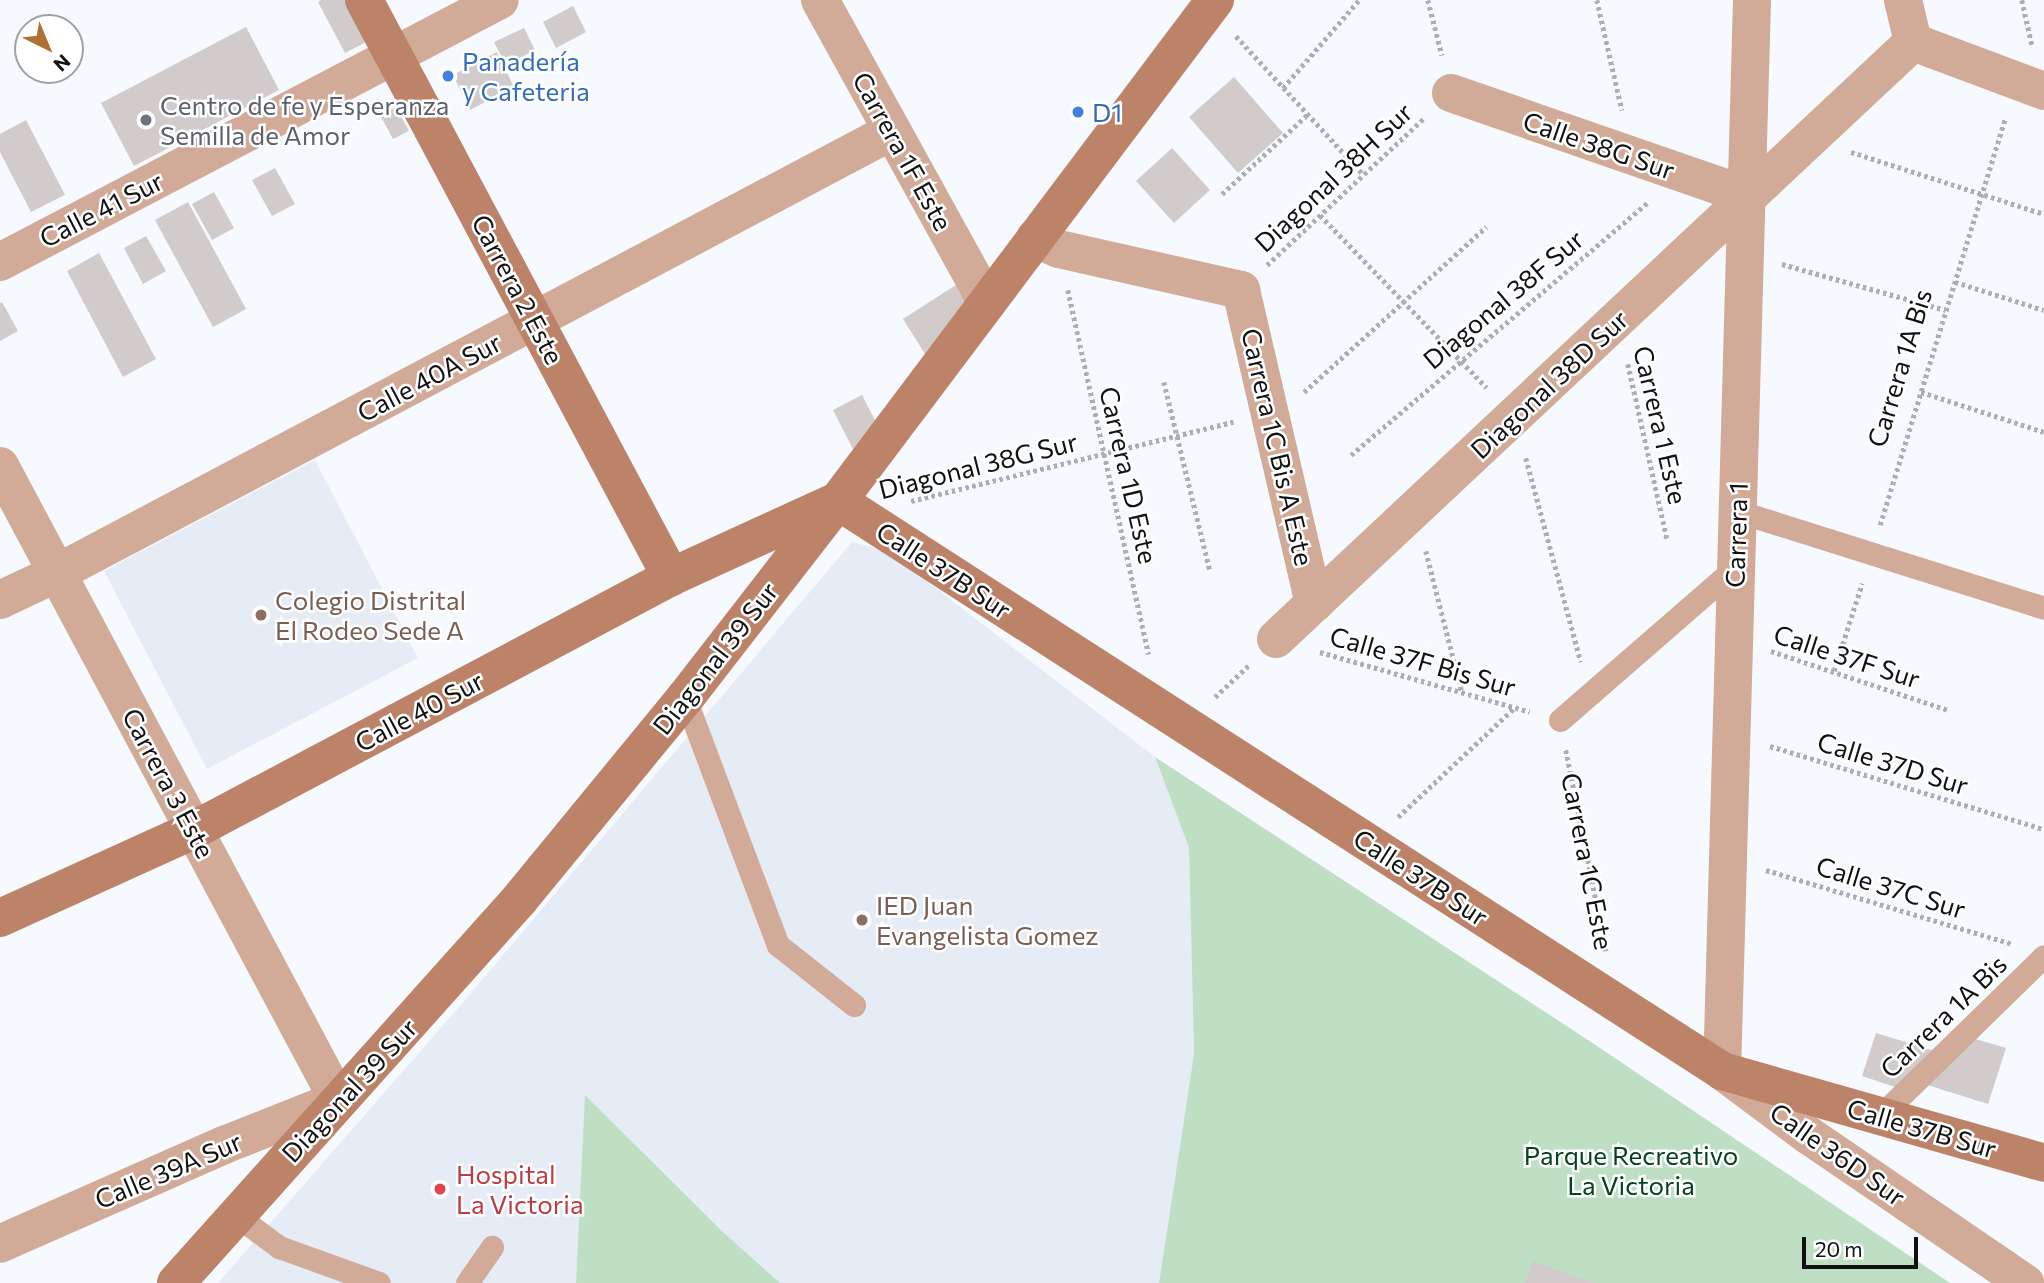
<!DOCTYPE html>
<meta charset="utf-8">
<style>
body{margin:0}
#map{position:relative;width:2044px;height:1283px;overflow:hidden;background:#f6f9fd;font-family:Commissioner,sans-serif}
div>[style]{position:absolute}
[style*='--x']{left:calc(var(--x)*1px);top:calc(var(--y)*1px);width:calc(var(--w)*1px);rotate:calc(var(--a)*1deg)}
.built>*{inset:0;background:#e5ecf5}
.green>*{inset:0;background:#bfdfc5}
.building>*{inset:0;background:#d1cbcb}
.path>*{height:4.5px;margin-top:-2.25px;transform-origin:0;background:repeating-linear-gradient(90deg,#acafb2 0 3.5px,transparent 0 7px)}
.lane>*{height:23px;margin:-11.5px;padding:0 11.5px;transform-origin:11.5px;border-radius:11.5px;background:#d2aa98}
.street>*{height:38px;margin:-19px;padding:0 19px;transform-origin:19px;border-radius:19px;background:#d2aa98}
.secondary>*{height:38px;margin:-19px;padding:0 19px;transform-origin:19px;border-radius:19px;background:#bc8368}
.dots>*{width:19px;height:19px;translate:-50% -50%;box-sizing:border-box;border:4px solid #fff;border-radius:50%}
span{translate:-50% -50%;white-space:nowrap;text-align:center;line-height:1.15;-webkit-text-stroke:5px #fff;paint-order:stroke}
.shop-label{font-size:26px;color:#366cbe}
.left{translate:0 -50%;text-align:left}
.worship-label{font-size:26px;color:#5b616d}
.street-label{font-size:26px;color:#101113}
.education-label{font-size:26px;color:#785e54}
.park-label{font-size:26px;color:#05431c}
.health-label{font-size:26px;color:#be3a42}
.north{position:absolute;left:14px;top:14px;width:70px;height:70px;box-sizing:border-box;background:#fff;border:2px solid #9fa0a1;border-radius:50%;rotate:137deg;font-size:19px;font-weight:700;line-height:28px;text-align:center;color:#101113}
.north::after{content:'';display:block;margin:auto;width:24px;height:32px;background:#ad7133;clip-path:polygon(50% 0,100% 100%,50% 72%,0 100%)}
.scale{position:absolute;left:1802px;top:1237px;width:116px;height:32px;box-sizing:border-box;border:4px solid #101113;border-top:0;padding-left:9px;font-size:21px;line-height:24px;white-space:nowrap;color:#101113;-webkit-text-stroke:5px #fff;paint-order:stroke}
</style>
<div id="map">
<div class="built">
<div style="clip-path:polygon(315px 460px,418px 658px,207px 769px,104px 571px)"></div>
<div style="clip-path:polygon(852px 542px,889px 552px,1155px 757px,1189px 848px,1194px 1054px,1159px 1283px,780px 1283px,723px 1232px,586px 1096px,576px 1283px,218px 1283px,472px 992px)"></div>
</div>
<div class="green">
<div style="clip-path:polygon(1155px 757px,1588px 1040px,1950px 1283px,1159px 1283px,1194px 1054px,1189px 848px)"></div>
<div style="clip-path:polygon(585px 1095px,723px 1232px,780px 1283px,576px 1283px)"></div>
</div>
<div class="building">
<div style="clip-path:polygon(321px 0,353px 0,368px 41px,345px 53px,318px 2px)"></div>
<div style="clip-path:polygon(573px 6px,586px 32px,556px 48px,543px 22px)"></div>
<div style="clip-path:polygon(246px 27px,279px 90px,134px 166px,101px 103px)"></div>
<div style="clip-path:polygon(524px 28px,535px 50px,506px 65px,494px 42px)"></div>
<div style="clip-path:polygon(497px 52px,514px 87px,470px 110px,453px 75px)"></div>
<div style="clip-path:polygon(1234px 77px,1283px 133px,1238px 173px,1189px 117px)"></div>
<div style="clip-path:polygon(396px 107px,409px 131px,393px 139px,380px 115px)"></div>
<div style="clip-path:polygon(26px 120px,65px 195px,31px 212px,0 152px,0 134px)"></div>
<div style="clip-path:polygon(1172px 148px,1210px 190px,1174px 223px,1136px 181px)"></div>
<div style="clip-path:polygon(275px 168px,295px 204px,272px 216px,252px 180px)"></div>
<div style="clip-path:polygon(214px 192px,234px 228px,212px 240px,192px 204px)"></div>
<div style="clip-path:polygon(188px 202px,246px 309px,213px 327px,155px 220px)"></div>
<div style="clip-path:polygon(146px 236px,166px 271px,143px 284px,124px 248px)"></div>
<div style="clip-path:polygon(99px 253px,156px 359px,123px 377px,67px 271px)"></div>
<div style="clip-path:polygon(959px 283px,971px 301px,927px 357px,903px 319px)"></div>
<div style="clip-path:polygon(2px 302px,18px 331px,0 341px,0 303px)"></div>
<div style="clip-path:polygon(862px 395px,880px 430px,857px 457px,833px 410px)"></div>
<div style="clip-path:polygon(1876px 1033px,1935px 1051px,1895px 1087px,1862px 1076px)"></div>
<div style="clip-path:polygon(1972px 1038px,2006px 1048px,1988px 1104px,1921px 1083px)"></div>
<div style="clip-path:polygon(1533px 1261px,1594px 1283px,1525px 1283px)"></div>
</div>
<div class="path">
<div style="--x:1428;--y:0;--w:57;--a:75.7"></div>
<div style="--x:1597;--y:0;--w:113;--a:77.2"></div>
<div style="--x:2022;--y:0;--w:46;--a:77.5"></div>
<div style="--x:1236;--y:36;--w:189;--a:47.4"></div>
<div style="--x:1283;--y:88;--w:116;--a:-49.2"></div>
<div style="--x:1851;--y:152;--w:203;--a:17.8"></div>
<div style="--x:1222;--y:194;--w:117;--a:-42.9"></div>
<div style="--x:1320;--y:215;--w:240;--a:46"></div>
<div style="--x:1782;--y:264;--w:170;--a:15.7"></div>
<div style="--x:1267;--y:265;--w:215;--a:-43.1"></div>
<div style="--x:1955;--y:282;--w:93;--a:17.5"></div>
<div style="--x:1068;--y:290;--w:373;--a:77.5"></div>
<div style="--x:1628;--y:364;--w:179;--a:77.4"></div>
<div style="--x:1164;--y:382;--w:195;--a:76.3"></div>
<div style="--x:1304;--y:392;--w:246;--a:-42.2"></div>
<div style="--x:1921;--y:392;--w:129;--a:18"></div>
<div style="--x:1351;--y:455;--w:392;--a:-40.4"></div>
<div style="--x:1526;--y:458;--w:211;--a:74.9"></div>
<div style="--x:911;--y:501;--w:332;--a:-13.8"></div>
<div style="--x:1880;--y:525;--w:426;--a:-72.9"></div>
<div style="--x:1426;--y:551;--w:146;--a:75.7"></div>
<div style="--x:1771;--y:651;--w:187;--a:18.4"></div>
<div style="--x:1320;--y:652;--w:218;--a:15.9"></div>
<div style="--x:1834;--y:671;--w:92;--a:-72.3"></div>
<div style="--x:1215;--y:697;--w:47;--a:-43.3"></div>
<div style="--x:1770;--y:746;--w:286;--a:16.9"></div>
<div style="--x:1566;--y:750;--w:205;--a:78.7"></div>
<div style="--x:1398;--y:817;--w:159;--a:-43.2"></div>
<div style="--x:1766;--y:870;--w:258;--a:16.7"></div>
</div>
<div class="lane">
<div style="--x:1737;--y:511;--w:322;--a:17.5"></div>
<div style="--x:685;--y:698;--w:264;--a:69.4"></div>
<div style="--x:778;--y:945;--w:97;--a:38.3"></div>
<div style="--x:1560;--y:720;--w:233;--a:-41"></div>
<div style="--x:1880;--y:1116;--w:229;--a:-44.3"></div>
<div style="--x:236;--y:1215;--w:54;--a:36.7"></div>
<div style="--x:279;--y:1247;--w:106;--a:19.8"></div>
<div style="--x:467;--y:1283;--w:44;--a:-55.2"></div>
</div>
<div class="street">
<div style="--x:820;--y:0;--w:346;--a:61.1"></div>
<div style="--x:1752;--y:0;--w:1071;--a:91.6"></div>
<div style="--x:1722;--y:1071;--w:107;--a:36.7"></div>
<div style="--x:1808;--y:1135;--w:263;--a:34.3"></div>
<div style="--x:1903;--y:0;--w:43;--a:76.6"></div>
<div style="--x:1913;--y:42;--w:140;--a:20.5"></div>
<div style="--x:1451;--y:93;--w:314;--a:19.1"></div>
<div style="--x:1035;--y:238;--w:26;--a:25"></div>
<div style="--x:1059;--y:249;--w:187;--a:12.7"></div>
<div style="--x:1241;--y:290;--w:322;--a:76.9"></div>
<div style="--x:0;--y:262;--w:564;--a:-27.65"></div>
<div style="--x:0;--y:466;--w:718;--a:61.94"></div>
<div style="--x:338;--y:1100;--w:123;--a:158.5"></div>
<div style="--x:224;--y:1145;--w:245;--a:156.2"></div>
<div style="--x:0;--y:600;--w:63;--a:-25.3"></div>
<div style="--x:57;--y:573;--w:945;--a:-27.89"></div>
<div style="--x:1276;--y:639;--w:873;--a:-43.14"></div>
</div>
<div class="secondary">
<div style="--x:364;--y:0;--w:654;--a:61.98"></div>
<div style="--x:838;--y:501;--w:1052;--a:32.81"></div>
<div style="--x:1722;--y:1071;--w:335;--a:15.9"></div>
<div style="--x:0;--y:918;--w:213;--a:-24.4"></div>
<div style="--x:194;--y:830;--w:540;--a:-27.94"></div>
<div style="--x:671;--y:577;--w:178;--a:-24.6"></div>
<div style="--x:176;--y:1283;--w:514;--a:-48.15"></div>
<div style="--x:519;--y:900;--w:261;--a:-50.6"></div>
<div style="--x:685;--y:698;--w:249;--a:-52.2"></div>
<div style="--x:838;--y:501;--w:627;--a:-53.04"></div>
</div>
<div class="dots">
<div style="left:448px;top:76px;background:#3f7fe0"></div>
<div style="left:1078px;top:112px;background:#3f7fe0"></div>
<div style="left:146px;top:120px;background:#6b7280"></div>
<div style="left:261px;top:615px;background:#8d6e63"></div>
<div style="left:862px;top:920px;background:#8d6e63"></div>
<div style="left:440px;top:1189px;background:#e0444e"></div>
</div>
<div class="shop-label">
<span class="left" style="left:462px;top:76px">Panadería<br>y Cafeteria</span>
<span class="left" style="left:1092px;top:112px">D1</span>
</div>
<div class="worship-label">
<span class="left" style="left:160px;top:120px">Centro de fe y Esperanza<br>Semilla de Amor</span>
</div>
<div class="street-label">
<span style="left:1599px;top:145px;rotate:19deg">Calle 38G Sur</span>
<span style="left:903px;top:151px;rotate:61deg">Carrera 1F Este</span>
<span style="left:1333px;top:177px;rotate:-43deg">Diagonal 38H Sur</span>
<span style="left:101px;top:209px;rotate:-27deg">Calle 41 Sur</span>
<span style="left:518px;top:289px;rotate:62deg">Carrera 2 Este</span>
<span style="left:1503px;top:299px;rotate:-40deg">Diagonal 38F Sur</span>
<span style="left:1899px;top:368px;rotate:-73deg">Carrera 1A Bis</span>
<span style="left:429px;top:377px;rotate:-28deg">Calle 40A Sur</span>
<span style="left:1549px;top:384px;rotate:-43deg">Diagonal 38D Sur</span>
<span style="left:1661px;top:425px;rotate:77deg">Carrera 1 Este</span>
<span style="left:1278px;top:447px;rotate:77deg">Carrera 1C Bis A Este</span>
<span style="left:978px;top:465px;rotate:-14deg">Diagonal 38G Sur</span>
<span style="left:1129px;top:475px;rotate:77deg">Carrera 1D Este</span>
<span style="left:1736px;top:535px;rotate:-88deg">Carrera 1</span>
<span style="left:944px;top:570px;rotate:33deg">Calle 37B Sur</span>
<span style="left:1847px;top:656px;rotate:18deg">Calle 37F Sur</span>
<span style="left:715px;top:658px;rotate:-52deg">Diagonal 39 Sur</span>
<span style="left:1423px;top:661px;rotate:16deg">Calle 37F Bis Sur</span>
<span style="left:419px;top:711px;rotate:-28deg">Calle 40 Sur</span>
<span style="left:1893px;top:763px;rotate:17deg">Calle 37D Sur</span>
<span style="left:169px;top:783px;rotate:62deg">Carrera 3 Este</span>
<span style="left:1588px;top:861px;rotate:79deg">Carrera 1C Este</span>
<span style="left:1421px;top:877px;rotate:33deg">Calle 37B Sur</span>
<span style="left:1891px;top:887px;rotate:17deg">Calle 37C Sur</span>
<span style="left:1943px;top:1016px;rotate:-44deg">Carrera 1A Bis</span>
<span style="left:349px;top:1090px;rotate:-47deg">Diagonal 39 Sur</span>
<span style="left:1922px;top:1128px;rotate:16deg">Calle 37B Sur</span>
<span style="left:1838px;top:1154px;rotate:35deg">Calle 36D Sur</span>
<span style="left:168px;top:1170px;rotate:-23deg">Calle 39A Sur</span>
</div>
<div class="education-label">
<span class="left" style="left:275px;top:615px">Colegio Distrital<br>El Rodeo Sede A</span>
<span class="left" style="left:876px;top:920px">IED Juan<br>Evangelista Gomez</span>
</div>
<div class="park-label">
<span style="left:1631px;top:1170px">Parque Recreativo<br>La Victoria</span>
</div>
<div class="health-label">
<span class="left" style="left:456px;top:1189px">Hospital<br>La Victoria</span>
</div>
<div class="north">N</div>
<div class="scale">20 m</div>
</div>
